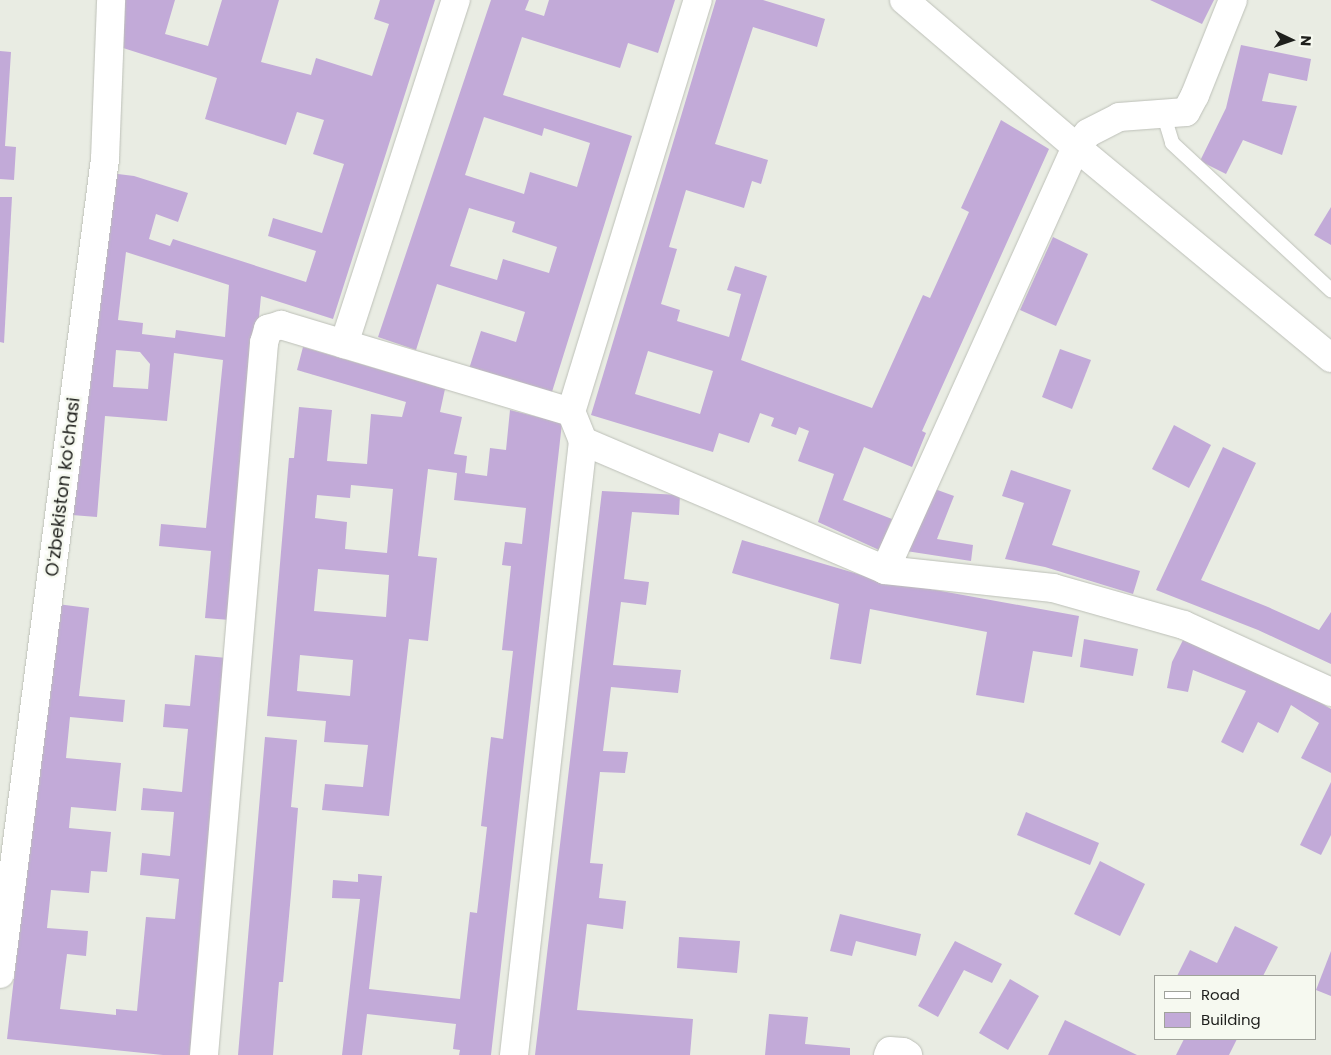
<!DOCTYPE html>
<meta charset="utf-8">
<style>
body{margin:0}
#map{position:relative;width:1331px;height:1055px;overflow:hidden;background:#e9ece3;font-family:Poppins,sans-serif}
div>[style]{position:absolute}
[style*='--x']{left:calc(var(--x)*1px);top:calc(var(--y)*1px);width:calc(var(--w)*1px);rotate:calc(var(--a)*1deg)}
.building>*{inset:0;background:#c2aad8}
.roads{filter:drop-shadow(0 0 1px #bdc0b8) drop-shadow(0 0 1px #bdc0b8)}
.service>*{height:14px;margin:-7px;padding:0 7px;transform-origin:7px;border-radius:7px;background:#fff}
.minor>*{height:28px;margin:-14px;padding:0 14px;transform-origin:14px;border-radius:14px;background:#fff}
span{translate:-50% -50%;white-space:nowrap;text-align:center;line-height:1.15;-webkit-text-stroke:5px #f6f9f0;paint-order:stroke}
.street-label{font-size:18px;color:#1e1f1c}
.legend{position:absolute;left:1154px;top:975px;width:162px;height:65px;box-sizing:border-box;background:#f6f9f0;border:1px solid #a0a29b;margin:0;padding:6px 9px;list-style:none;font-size:15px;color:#1e1f1c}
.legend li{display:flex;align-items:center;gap:10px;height:25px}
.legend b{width:25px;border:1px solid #a0a29b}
.north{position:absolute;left:1266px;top:15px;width:50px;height:50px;-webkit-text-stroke:4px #f6f9f0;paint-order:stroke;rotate:93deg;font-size:14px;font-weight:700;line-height:20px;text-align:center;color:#1e1f1c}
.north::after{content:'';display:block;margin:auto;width:18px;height:22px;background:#1e1f1c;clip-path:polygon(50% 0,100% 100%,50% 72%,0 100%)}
</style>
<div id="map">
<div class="building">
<div style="clip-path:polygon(evenodd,122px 0,175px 0,165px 34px,208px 46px,222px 0,279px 0,261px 62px,311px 75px,316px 58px,372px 76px,389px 24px,374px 19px,380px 0,435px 0,333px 319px,261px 296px,230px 620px,205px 618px,211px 551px,159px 546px,161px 524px,206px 528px,223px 360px,174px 353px,167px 421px,105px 416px,97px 517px,72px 515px,110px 173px,134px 176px,188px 193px,178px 222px,156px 214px,149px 239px,170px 246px,173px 239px,306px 282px,316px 251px,268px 236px,273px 218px,322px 233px,344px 164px,313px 154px,324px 120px,297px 112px,286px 145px,205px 119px,217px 78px,120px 47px,122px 0,126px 252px,229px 285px,225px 337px,176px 330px,175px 338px,142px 334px,143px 323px,118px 320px,126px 252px,122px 0,116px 350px,140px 352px,150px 364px,148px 389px,113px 387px,116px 350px)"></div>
<div style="clip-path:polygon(evenodd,491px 0,529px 0,525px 10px,544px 16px,549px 0,675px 0,658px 53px,628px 43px,620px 68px,522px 37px,503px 95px,632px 136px,551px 395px,469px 369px,481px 331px,516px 342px,525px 312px,437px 284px,416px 350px,378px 337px,491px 0,484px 117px,542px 136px,544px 128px,590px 143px,577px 187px,530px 172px,524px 194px,465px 175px,484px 117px,491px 0,469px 208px,515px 222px,512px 232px,557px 247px,549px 273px,503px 259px,497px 280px,450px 266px,469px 208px)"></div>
<div style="clip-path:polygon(evenodd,716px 0,763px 0,825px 19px,817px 47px,753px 27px,715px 144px,768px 160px,761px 184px,752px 181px,744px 208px,686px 190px,669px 247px,677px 249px,661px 304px,680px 310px,677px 321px,729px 337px,741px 294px,727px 290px,735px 266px,767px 276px,741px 360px,872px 408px,923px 295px,930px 298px,969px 212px,961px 208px,1001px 120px,1049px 149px,922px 431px,926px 433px,912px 467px,864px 447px,843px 500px,892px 519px,879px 550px,818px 522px,834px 474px,798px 461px,809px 431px,799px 427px,796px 435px,771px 426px,774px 418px,760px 413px,749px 443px,719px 433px,713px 452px,591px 415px,716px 0,648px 351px,713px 371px,700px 414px,635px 394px,648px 351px)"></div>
<div style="clip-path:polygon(1150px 0,1214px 0,1202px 24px)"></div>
<div style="clip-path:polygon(1241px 45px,1311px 59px,1307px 81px,1269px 73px,1262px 101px,1297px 106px,1282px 155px,1243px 140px,1226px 174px,1200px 161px,1226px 108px)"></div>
<div style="clip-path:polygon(0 51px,11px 52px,5px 146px,16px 147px,14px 180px,0 179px)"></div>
<div style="clip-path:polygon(0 197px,12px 197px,4px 343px,0 342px)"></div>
<div style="clip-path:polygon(1331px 207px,1331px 245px,1314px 235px)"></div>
<div style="clip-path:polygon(1053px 237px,1088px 254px,1056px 326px,1020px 310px)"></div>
<div style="clip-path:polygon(evenodd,303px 347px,445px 389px,440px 412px,462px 417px,454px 454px,467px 456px,465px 473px,487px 476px,490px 448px,506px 450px,510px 410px,562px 423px,491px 1055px,459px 1055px,460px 1050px,453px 1049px,456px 1024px,367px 1014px,362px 1055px,342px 1055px,360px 899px,332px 898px,333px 880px,358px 882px,358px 874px,382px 876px,369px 989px,460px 999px,470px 912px,477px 913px,487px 827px,481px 826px,491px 737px,503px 739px,513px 651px,502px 650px,511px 566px,502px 565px,505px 542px,522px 544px,526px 508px,454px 500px,457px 473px,428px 469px,418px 556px,437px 558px,428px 641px,409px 639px,389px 816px,322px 810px,325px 784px,363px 787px,368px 745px,324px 742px,326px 721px,267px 716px,289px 458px,294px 458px,299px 407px,332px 410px,327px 461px,367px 464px,371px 414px,402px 417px,406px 402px,297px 370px,303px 347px,351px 485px,393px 489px,387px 553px,345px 549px,347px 522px,315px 518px,317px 495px,350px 498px,351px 485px,303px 347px,318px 569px,389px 575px,386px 617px,314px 611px,318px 569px,303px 347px,300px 655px,353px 660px,350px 696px,297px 691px,300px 655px)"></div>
<div style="clip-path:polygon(1060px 349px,1091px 360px,1072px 409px,1042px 397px)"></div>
<div style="clip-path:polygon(1174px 425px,1211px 445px,1189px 488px,1152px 469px)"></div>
<div style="clip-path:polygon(1223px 447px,1256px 463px,1201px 580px,1268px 607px,1319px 630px,1331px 612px,1331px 664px,1258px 630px,1156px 590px)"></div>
<div style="clip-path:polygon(1011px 470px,1071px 490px,1052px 545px,1140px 571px,1133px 594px,1045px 567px,1005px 559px,1024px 503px,1002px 496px)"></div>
<div style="clip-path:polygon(932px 488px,954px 496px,937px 539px,973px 545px,971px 561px,906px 551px)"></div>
<div style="clip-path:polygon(602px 491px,680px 495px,679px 515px,632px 512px,624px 579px,649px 582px,646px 605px,621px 602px,613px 665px,681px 670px,678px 693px,611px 687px,603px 751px,628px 752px,625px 773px,600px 772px,590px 863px,603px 864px,599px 898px,626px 901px,623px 929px,587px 924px,577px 1010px,693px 1019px,690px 1055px,535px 1055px)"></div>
<div style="clip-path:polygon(742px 540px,875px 579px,1079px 616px,1072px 657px,1033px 651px,1024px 703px,976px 695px,987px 632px,870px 609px,861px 664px,830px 659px,839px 604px,732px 573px)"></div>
<div style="clip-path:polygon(57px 604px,89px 608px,79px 696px,125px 700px,123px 722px,70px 717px,66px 758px,121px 763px,116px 811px,71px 807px,69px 828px,111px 832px,107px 872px,91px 871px,89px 893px,51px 890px,47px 928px,88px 931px,86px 956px,67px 954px,60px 1009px,116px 1015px,116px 1009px,137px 1011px,146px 917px,175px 919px,179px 879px,140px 875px,142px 853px,170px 856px,174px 812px,141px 810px,143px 788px,182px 792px,188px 729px,163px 727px,165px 704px,190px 706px,195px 655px,227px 658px,190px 1055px,163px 1055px,7px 1039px)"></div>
<div style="clip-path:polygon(1084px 639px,1138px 649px,1133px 676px,1080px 667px)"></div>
<div style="clip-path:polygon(1183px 640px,1299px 690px,1331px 709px,1331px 773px,1301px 758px,1319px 723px,1291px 705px,1278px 733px,1258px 722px,1243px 753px,1221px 742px,1246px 691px,1193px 670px,1188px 692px,1167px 688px,1172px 662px)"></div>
<div style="clip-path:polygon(265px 737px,297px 740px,291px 807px,298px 808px,291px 894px,283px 982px,279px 982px,273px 1055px,238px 1055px)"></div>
<div style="clip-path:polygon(1331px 782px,1331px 835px,1321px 855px,1300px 845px)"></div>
<div style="clip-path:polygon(1026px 812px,1099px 843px,1090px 865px,1017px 835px)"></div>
<div style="clip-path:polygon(1100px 861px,1145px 884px,1120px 936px,1074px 914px)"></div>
<div style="clip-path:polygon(840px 914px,921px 934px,916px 956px,856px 941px,852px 956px,830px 951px)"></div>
<div style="clip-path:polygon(1235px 926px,1278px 947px,1263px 976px,1177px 976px,1190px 950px,1217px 963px)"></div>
<div style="clip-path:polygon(679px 937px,740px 941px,737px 973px,677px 968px)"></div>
<div style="clip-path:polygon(955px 941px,1002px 964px,992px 983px,964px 970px,938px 1017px,918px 1006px)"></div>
<div style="clip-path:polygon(1331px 951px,1331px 996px,1316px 990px)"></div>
<div style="clip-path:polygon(1010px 979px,1039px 996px,1008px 1050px,979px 1033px)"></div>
<div style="clip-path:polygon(769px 1014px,808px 1017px,805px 1044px,850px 1048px,850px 1055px,765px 1055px)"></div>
<div style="clip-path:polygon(1065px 1020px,1137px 1055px,1048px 1055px)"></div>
<div style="clip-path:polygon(1184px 1039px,1237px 1039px,1229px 1055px,1176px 1055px)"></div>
</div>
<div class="roads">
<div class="service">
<div style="--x:1164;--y:116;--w:28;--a:73"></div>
<div style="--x:1172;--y:143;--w:217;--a:42.8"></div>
</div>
<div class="minor">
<div style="--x:904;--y:0;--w:226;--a:40.5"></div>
<div style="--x:1076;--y:147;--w:331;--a:39.6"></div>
<div style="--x:344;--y:344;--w:362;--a:-72"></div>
<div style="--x:583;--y:441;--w:328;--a:23.1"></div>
<div style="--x:885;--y:570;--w:169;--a:6.1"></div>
<div style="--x:1053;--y:588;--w:136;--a:15.8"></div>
<div style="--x:1184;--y:625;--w:162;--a:24.5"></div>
<div style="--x:885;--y:570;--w:464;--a:-65.7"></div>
<div style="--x:1076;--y:147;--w:18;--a:-49"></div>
<div style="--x:1088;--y:133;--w:35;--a:-27"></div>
<div style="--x:1119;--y:117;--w:67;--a:-4.3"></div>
<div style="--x:1186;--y:112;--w:19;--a:-62"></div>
<div style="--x:1195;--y:95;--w:102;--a:-68.2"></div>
<div style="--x:0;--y:974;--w:822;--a:-82.66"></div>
<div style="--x:105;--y:159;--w:159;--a:-87.8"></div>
<div style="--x:204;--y:1055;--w:715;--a:-85.18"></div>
<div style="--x:264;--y:343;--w:15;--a:-74"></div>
<div style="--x:268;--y:329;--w:14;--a:-17"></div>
<div style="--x:281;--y:325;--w:303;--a:16.7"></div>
<div style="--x:514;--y:1055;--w:618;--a:-83.59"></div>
<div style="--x:583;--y:441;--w:31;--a:-112"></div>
<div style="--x:571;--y:412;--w:431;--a:-72.9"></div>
<div style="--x:888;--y:1055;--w:4;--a:-63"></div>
<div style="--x:890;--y:1051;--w:13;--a:4"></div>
<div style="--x:903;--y:1052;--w:6;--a:31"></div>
</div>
</div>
<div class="street-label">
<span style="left:63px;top:487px;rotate:-83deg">Oʻzbekiston koʻchasi</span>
</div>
<ul class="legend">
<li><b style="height:6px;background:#fff"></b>Road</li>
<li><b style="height:14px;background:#c2aad8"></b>Building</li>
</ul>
<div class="north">N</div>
</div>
